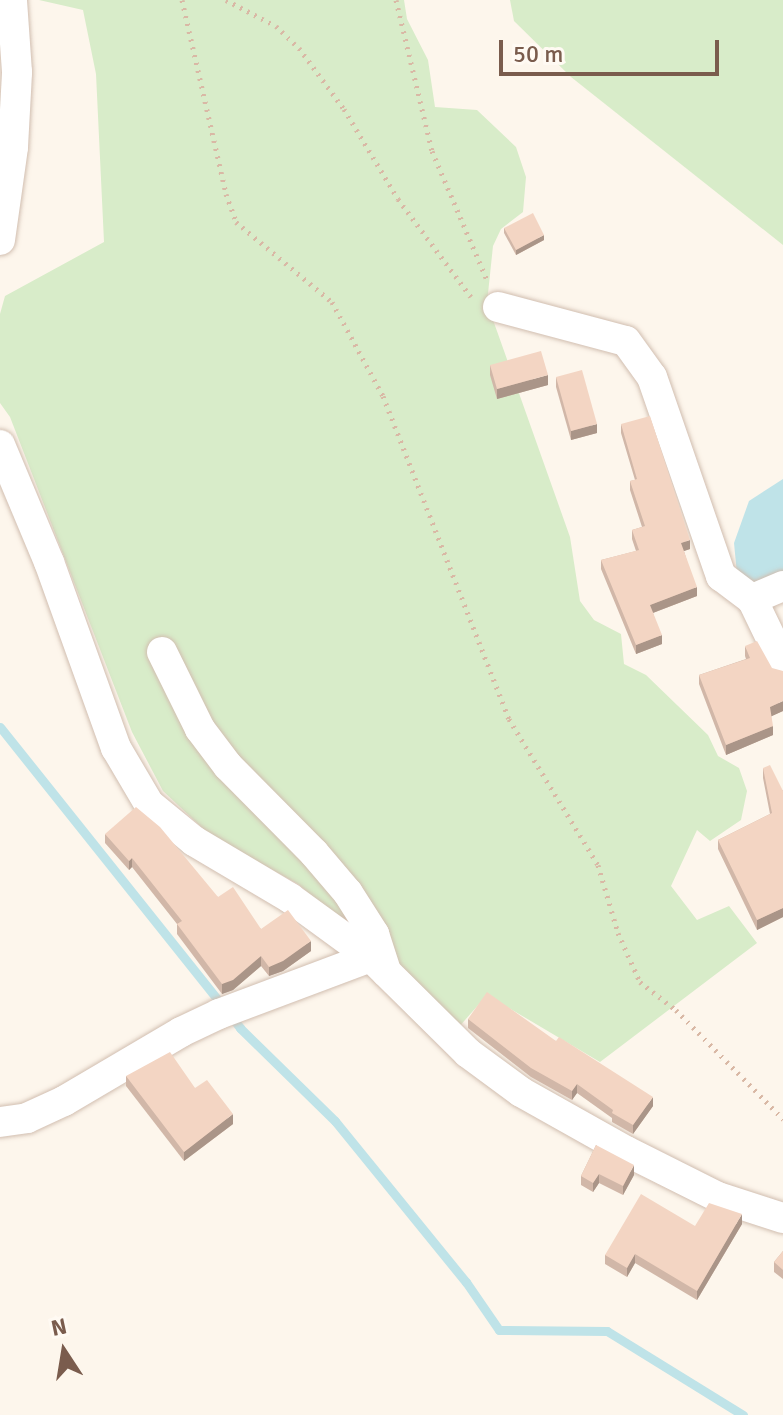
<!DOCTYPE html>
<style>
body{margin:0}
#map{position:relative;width:783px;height:1415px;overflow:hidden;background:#fdf6ec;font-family:Signika,sans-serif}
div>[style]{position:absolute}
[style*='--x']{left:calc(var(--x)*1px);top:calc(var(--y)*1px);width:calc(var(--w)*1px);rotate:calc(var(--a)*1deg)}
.green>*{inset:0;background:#d8ecc9}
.water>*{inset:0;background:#bfe3e8}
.stream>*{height:9px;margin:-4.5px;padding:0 4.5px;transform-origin:4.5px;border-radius:4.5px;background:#bfe3e8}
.path>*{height:5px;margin-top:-2.5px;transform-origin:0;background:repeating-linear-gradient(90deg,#d9b8a5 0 2px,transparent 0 8px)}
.roads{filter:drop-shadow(0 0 2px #d1beb0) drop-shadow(0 0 2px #d1beb0)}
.minor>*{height:30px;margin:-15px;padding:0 15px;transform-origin:15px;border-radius:15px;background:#fff}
.wall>*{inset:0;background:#d1b7a8}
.shaded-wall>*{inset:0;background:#aa9588}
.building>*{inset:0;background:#f3d5c3}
span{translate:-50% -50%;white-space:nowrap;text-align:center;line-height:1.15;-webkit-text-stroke:8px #fffaf3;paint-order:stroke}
.north{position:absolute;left:24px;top:1311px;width:80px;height:80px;-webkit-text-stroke:6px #fffaf3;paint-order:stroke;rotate:348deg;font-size:22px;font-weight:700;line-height:32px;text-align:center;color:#7a5c4d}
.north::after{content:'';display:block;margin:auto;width:28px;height:36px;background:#7a5c4d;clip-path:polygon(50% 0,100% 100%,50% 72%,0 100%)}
.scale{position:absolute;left:499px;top:40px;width:220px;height:36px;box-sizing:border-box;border:4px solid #7a5c4d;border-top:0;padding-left:10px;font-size:24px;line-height:28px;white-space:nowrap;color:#7a5c4d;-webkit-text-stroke:6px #fffaf3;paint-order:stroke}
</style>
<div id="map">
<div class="green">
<div style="clip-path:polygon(39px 0,404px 0,407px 19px,428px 60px,435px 107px,477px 110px,516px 147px,526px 177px,523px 212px,501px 229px,493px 246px,487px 303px,570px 537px,580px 601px,594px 620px,621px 634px,624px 664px,646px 675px,708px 735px,718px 756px,739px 768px,747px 791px,741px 820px,710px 841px,697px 830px,671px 886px,697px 920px,729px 906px,757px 943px,600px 1062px,487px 995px,458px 1028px,416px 985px,298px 884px,211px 836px,163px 791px,132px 732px,10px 417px,0 403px,0 314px,5px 296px,104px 242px,96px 74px,83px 10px)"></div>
<div style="clip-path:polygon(510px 0,783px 0,783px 245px,571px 77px,514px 21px)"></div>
</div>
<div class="water">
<div style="clip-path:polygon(783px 479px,783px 572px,750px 587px,737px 574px,734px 543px,749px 501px)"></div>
</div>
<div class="stream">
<div style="--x:0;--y:727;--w:385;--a:51.4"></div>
<div style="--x:240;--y:1028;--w:133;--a:44.4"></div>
<div style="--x:335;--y:1121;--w:208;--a:50.9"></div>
<div style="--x:466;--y:1282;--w:58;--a:55.5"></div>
<div style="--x:499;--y:1330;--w:108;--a:0.5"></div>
<div style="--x:607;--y:1331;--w:160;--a:31.7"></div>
</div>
<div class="path">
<div style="--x:182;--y:0;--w:199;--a:77.2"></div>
<div style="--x:226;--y:194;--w:30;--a:70"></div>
<div style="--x:236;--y:222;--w:125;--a:39.8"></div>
<div style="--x:332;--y:302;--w:107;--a:61.5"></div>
<div style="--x:383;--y:396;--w:347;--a:68.7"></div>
<div style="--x:509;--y:719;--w:171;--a:58.6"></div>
<div style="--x:598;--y:865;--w:71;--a:73.6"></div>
<div style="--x:618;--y:933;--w:54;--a:65.8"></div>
<div style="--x:640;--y:982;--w:46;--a:37.9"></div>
<div style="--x:676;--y:1010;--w:153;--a:45.5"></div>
<div style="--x:226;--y:0;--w:56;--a:27.5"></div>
<div style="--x:276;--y:26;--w:32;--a:44"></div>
<div style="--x:299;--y:48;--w:76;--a:53.6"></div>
<div style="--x:344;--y:109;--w:105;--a:59"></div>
<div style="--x:398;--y:199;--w:122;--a:53.3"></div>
<div style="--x:396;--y:0;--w:155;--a:76.6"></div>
<div style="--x:432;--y:151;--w:140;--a:66.9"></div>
</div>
<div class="roads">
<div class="minor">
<div style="--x:0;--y:240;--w:94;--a:-82"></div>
<div style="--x:13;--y:147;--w:75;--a:-86.9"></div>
<div style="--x:17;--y:72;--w:72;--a:-94"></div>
<div style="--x:498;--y:307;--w:132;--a:14.9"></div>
<div style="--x:626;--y:341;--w:44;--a:54.2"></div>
<div style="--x:652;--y:377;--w:211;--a:70.9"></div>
<div style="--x:721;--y:576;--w:39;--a:37"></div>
<div style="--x:0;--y:445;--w:127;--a:67.3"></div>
<div style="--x:49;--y:562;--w:198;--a:70.2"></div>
<div style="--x:116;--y:748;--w:65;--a:59.5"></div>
<div style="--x:149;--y:804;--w:58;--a:39.4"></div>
<div style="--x:194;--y:841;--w:112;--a:30.7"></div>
<div style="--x:290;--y:898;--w:100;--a:36.1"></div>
<div style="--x:371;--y:957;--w:136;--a:44.7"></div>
<div style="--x:468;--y:1053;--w:66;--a:36.3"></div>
<div style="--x:521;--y:1092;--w:120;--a:29.3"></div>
<div style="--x:626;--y:1151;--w:103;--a:26.6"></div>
<div style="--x:718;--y:1197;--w:68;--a:17.9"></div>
<div style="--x:783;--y:586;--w:34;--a:157"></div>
<div style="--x:752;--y:599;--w:71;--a:64.2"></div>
<div style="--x:162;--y:652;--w:86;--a:63.7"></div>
<div style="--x:200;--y:729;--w:46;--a:52.9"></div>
<div style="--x:228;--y:766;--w:122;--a:45.3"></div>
<div style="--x:314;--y:853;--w:52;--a:49.6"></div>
<div style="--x:348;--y:893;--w:49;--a:57.6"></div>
<div style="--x:374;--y:934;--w:40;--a:72"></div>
<div style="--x:0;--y:1122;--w:27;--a:-8"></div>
<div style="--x:27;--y:1118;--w:41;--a:-24.7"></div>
<div style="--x:64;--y:1101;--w:136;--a:-30.5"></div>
<div style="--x:181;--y:1032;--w:42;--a:-25.3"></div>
<div style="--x:219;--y:1014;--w:162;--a:-20.6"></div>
</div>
</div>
<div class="wall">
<div style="clip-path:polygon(504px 228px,544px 240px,516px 255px,504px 233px)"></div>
<div style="clip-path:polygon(490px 365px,548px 385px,497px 399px,490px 375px)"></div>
<div style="clip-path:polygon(556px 377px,597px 433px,571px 440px,556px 387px)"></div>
<div style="clip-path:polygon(621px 424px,690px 549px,684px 551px,697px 596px,653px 613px,662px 644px,636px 654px,601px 569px,601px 560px,636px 551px,632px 539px,632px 530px,642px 527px,630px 490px,630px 481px,635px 480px,621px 433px)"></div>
<div style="clip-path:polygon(745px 646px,783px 711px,771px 716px,773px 735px,726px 755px,699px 684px,699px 675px,746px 659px,745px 656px)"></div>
<div style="clip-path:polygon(763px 768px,783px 791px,783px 917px,757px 930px,718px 849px,718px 840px,770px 814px,763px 778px)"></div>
<div style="clip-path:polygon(105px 834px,218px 897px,261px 929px,311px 951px,283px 971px,269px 976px,261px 966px,233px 990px,222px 994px,177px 934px,177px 924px,132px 867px,129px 870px,105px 843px)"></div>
<div style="clip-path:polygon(468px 1019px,556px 1041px,653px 1106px,633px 1134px,612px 1122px,612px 1118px,577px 1093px,572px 1100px,531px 1077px,468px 1028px)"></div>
<div style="clip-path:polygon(126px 1076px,195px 1088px,233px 1124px,184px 1161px,126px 1086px)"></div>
<div style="clip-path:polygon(596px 1145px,634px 1175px,623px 1195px,599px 1183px,593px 1192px,581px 1185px,581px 1176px)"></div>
<div style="clip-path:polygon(742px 1224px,697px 1300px,635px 1263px,627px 1277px,605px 1264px,605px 1255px,695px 1226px)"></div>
<div style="clip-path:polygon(783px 1251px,783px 1279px,774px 1272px,774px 1262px)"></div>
</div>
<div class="shaded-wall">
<div style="clip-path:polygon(544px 235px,544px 240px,516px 255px,516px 250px)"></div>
<div style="clip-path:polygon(548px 375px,548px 385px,497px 399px,497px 389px)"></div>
<div style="clip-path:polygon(597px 424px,597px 433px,571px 440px,571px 431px)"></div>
<div style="clip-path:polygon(690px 540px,690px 549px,681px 552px,681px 543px)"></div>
<div style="clip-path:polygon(697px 587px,697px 596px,650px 614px,650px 605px)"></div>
<div style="clip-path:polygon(662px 635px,662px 644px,636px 654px,636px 645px)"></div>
<div style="clip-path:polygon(783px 701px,783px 711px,770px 717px,770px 707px)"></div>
<div style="clip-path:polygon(773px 726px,773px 735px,726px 755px,726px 745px)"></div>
<div style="clip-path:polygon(132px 858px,132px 867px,129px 870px,129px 861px)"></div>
<div style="clip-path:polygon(783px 908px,783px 917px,757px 930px,757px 920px)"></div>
<div style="clip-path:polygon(311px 941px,311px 951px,283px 971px,269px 976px,269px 967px)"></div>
<div style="clip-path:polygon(261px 956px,261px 966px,233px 990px,222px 994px,222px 984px)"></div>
<div style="clip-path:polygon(577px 1084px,577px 1093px,572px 1100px,572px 1091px)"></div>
<div style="clip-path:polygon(653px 1097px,653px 1106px,633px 1134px,633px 1125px)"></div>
<div style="clip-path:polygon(233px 1114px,233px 1124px,184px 1161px,184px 1152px)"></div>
<div style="clip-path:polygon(634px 1165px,634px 1175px,623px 1195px,623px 1186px)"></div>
<div style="clip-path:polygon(599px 1174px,599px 1183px,593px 1192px,593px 1183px)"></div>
<div style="clip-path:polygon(742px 1214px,742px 1224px,697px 1300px,697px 1291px)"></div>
<div style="clip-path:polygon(635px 1254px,635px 1263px,627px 1277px,627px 1268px)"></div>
</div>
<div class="building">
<div style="clip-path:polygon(533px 213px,544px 235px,516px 250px,504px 228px)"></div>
<div style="clip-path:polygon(541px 351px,548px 375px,497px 389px,490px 365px)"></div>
<div style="clip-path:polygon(582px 370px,597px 424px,571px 431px,556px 377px)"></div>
<div style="clip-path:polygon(650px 416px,690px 540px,681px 543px,697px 587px,650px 605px,662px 635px,636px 645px,601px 560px,639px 550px,632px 530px,645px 526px,630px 481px,637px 479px,621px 424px)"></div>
<div style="clip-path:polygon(757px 641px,772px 668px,783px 671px,783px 701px,770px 707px,773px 726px,726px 745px,699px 675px,750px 658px,745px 646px)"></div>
<div style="clip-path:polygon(770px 765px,783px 791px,783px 908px,757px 920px,718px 840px,772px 813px,763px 768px)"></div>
<div style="clip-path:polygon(136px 807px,160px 827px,218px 897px,233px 887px,261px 929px,288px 910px,311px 941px,283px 961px,269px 967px,261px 956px,233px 980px,222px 984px,177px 924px,182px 921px,132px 858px,129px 861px,105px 834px)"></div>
<div style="clip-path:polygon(487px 992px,556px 1041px,559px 1037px,653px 1097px,633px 1125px,612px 1113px,613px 1110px,577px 1084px,572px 1091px,531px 1068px,468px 1019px)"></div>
<div style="clip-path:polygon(170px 1052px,195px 1088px,207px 1080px,233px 1114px,184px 1152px,126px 1076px)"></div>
<div style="clip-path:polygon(596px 1145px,634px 1165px,623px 1186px,599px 1174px,593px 1183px,581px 1176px)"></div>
<div style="clip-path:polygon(641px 1194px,695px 1226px,709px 1203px,742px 1214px,697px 1291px,635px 1254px,627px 1268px,605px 1255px)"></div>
<div style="clip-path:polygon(783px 1251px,783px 1270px,774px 1262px)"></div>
</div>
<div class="north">N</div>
<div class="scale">50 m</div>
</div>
